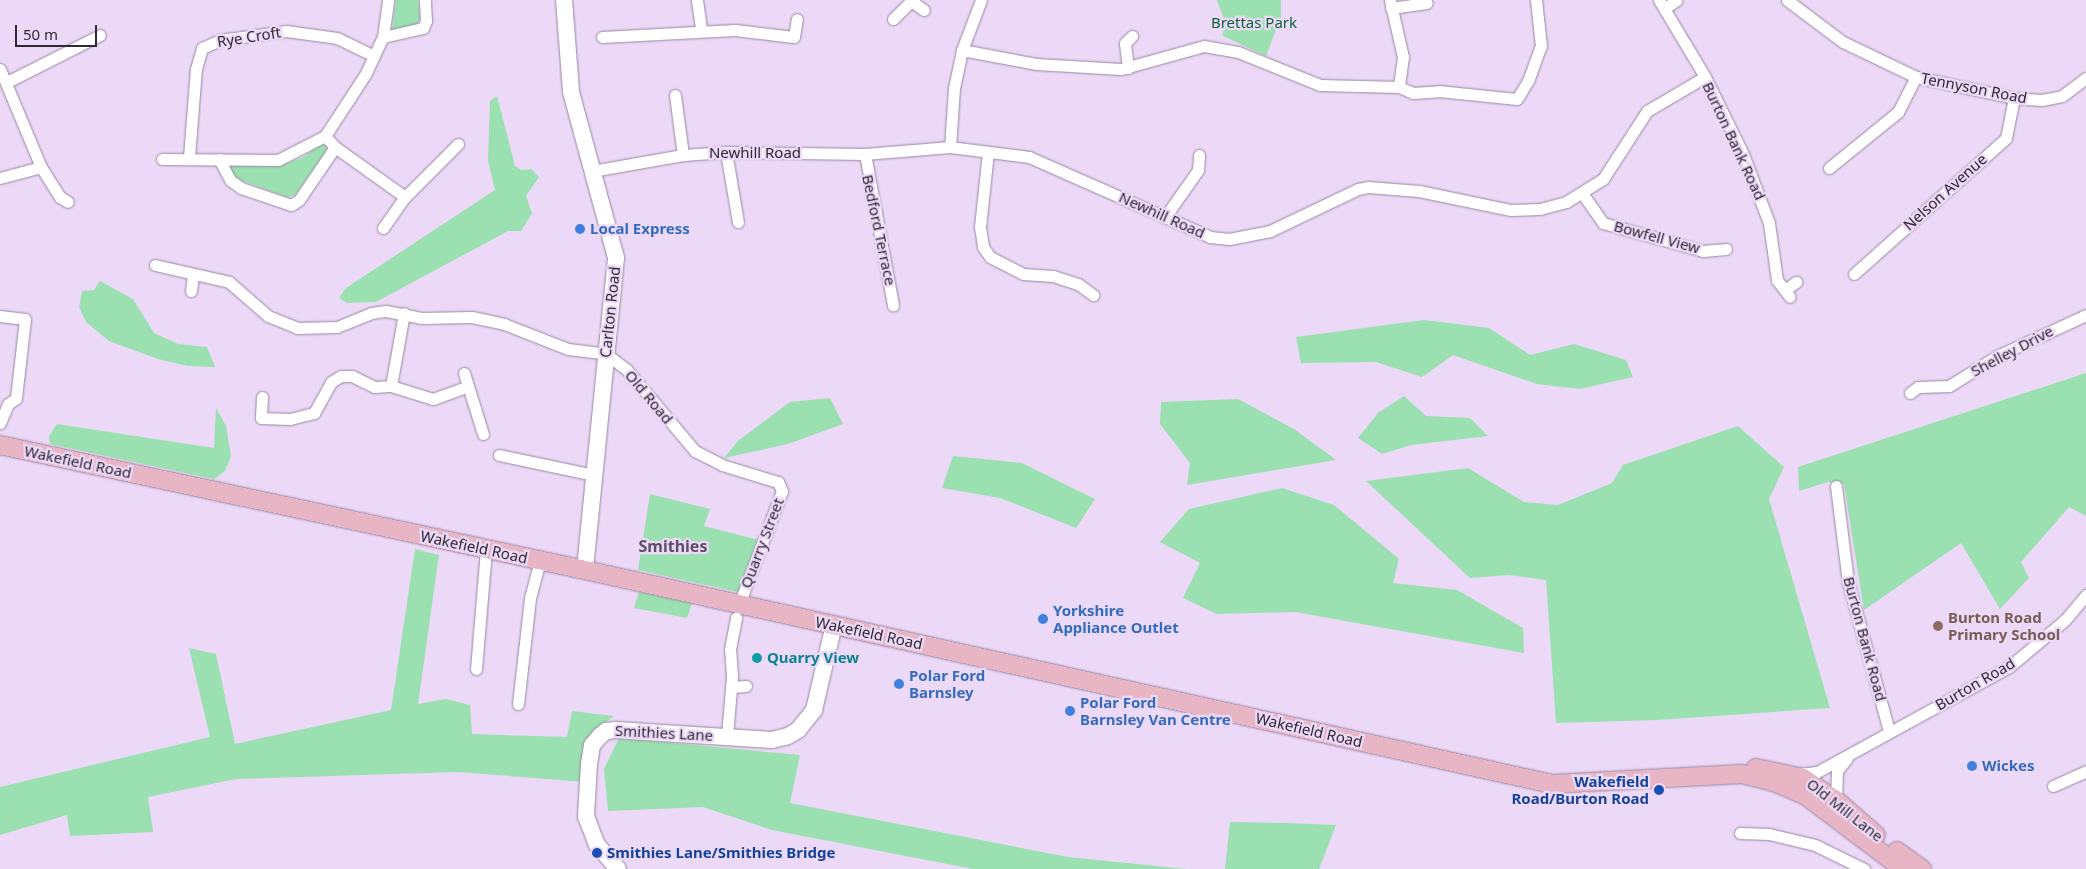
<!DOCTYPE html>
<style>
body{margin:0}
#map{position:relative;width:2086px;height:869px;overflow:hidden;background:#ecd9f7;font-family:"Noto Sans",sans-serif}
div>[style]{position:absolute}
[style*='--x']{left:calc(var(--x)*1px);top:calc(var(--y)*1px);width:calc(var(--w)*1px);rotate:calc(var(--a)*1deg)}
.green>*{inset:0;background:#9ae0b0}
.roads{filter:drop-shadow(0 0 1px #9988a3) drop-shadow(0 0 1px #9988a3)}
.street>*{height:11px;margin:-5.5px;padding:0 5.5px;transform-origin:5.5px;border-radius:5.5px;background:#fff}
.secondary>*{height:16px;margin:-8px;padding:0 8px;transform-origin:8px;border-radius:8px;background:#fff}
.primary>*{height:18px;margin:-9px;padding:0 9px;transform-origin:9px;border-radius:9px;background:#e7b5c4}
.dots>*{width:14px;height:14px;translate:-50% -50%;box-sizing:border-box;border:2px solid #ecd9f7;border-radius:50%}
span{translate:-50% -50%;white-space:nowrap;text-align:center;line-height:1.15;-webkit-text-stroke:4.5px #ecd9f7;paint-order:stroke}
.park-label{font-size:15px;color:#0d6437}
.street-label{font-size:15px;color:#302934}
.shop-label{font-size:15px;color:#366cbe;font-weight:700}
.left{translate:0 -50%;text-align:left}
.education-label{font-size:15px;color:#785e54;font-weight:700}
.culture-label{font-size:15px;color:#0d838f;font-weight:700}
.transit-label{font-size:15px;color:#164399;font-weight:700}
.right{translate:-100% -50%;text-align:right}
.neighbourhood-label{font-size:16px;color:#5e4e67;font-weight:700}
.scale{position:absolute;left:15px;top:25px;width:82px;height:22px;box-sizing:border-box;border:2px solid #302934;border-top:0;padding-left:6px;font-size:15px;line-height:18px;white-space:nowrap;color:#302934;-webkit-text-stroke:4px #ecd9f7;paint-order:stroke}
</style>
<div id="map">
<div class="green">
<div style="clip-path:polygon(396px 0,418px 0,420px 18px,416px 26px,392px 30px)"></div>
<div style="clip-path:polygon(1217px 0,1281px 0,1281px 17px,1266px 56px,1223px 36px,1224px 19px)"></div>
<div style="clip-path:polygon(497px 96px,515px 166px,521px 170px,531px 169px,539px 177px,526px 196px,532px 213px,521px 231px,508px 231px,376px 302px,347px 303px,339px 298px,346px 288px,495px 190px,488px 161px,490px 101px)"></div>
<div style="clip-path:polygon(321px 144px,326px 146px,326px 151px,295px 195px,287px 197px,232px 177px,226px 165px,278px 166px,302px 158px)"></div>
<div style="clip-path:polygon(100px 281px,133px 299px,154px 333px,178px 344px,207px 347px,215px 367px,188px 366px,158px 359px,109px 341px,86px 322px,79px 307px,82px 291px,94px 290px)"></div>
<div style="clip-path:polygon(1424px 320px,1489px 328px,1530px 355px,1574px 344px,1626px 360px,1633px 377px,1580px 389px,1537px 384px,1453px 355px,1422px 377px,1376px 362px,1301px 363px,1296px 337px)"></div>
<div style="clip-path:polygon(2086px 373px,2086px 516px,2069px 507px,2021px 562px,2029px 578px,2000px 609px,1961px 543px,1864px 610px,1844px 484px,1828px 482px,1799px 491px,1798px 467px)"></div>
<div style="clip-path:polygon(1404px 396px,1426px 416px,1470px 418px,1488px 436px,1411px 445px,1382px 454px,1358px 438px,1378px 413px)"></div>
<div style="clip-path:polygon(830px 398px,843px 424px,788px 444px,724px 458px,738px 441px,790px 402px)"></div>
<div style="clip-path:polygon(1238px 399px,1294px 429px,1336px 460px,1187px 485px,1190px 463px,1160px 424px,1161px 402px)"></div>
<div style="clip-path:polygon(216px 408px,226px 426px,231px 456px,225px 471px,214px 479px,50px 444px,49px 436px,57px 424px,214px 448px)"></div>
<div style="clip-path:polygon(1738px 426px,1784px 467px,1769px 499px,1830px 708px,1657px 720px,1556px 723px,1546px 580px,1509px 575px,1470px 578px,1366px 481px,1468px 468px,1524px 502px,1558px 505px,1612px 483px,1623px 465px)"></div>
<div style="clip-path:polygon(953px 456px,1022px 463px,1095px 499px,1076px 528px,1000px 498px,942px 488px)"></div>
<div style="clip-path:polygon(1282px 488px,1334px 505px,1399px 559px,1393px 583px,1457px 590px,1523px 628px,1524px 653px,1295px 612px,1217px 614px,1183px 598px,1200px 563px,1160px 542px,1189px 509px)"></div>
<div style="clip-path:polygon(650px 494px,710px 509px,704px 526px,759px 540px,738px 592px,638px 570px)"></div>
<div style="clip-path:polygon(415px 549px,439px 555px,418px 704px,446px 699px,470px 705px,472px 734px,567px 737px,572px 711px,614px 716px,593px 731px,585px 782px,458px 772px,236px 779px,148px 797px,153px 832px,70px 836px,67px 815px,0 835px,0 787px,210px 737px,189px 648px,216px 654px,235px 744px,391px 710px)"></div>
<div style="clip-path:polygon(639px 592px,692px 603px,687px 618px,634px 608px)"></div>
<div style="clip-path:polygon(619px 738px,800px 755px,790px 803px,1068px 857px,1186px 869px,973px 869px,772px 830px,703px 807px,608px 811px,604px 769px)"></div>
<div style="clip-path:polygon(1230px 822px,1286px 823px,1336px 825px,1319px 869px,1225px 869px)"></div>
</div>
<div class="roads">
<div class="street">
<div style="--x:697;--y:0;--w:30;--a:82"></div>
<div style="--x:910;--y:0;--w:17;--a:36"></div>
<div style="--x:1390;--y:0;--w:58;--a:77.2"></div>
<div style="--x:1403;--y:57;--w:30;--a:98"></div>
<div style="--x:1659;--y:0;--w:90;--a:59.1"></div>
<div style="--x:1705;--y:77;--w:86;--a:63.7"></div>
<div style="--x:1743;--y:154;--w:74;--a:69.4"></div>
<div style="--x:1769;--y:223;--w:58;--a:82"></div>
<div style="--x:1777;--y:280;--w:21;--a:53"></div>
<div style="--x:1787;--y:0;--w:70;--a:36.9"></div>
<div style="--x:1843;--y:42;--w:81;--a:25.6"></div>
<div style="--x:1916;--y:77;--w:100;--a:12.1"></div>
<div style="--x:2014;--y:98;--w:28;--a:4"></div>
<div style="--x:2042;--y:100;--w:20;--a:-11"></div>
<div style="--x:2062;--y:96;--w:30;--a:-37"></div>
<div style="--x:1391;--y:8;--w:36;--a:-8"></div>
<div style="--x:1665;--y:8;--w:14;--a:-34"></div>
<div style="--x:893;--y:19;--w:24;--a:-45"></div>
<div style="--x:383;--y:37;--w:41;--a:-12.7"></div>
<div style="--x:423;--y:28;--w:8;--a:-67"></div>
<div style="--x:426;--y:21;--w:21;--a:-93"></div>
<div style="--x:602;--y:37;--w:133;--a:-3"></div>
<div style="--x:735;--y:30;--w:59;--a:6.8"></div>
<div style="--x:794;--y:37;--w:18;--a:-81"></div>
<div style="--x:962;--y:50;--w:75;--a:10.7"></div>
<div style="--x:1036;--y:64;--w:85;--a:3.4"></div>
<div style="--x:1121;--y:69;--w:86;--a:-15.5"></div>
<div style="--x:1204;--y:46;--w:35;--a:10"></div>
<div style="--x:1238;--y:52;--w:88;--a:21.9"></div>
<div style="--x:1320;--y:85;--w:79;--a:1.5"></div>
<div style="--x:1399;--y:87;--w:15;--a:23"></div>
<div style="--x:1413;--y:93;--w:26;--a:-4"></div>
<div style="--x:1439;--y:91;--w:78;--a:5.9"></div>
<div style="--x:1517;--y:99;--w:21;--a:-59"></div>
<div style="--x:1528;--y:81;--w:37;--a:-70"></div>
<div style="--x:1541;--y:46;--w:46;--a:-96.2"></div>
<div style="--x:1128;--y:68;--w:25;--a:-97"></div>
<div style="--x:1125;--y:43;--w:10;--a:-45"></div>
<div style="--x:0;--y:69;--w:106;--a:67.3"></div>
<div style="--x:41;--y:167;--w:36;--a:58"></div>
<div style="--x:60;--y:197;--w:9;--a:32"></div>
<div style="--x:7;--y:82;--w:104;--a:-26.8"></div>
<div style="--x:675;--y:95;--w:61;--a:82.4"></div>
<div style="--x:325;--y:136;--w:15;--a:48"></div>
<div style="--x:335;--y:147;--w:86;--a:35.5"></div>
<div style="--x:405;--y:197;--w:75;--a:-45"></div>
<div style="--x:950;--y:147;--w:59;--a:-86.1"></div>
<div style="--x:954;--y:88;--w:39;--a:-78"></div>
<div style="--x:962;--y:50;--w:53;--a:-69.2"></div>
<div style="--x:726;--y:152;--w:71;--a:80.3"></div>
<div style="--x:988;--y:152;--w:75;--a:96.1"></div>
<div style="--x:980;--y:227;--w:20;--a:81"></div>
<div style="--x:983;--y:247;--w:12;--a:55"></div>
<div style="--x:990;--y:257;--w:37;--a:27"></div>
<div style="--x:1023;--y:274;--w:30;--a:4"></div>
<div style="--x:1053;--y:276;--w:26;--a:18"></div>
<div style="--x:1078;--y:284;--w:19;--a:36"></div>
<div style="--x:865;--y:154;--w:154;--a:79.5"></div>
<div style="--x:189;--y:157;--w:88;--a:-85.5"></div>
<div style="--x:196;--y:69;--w:22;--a:-74"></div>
<div style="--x:202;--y:48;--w:20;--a:-24"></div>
<div style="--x:220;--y:40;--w:67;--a:-7.8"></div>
<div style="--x:286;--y:31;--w:51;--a:7.8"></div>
<div style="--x:337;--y:38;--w:41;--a:25.9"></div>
<div style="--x:162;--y:159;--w:116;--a:0.5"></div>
<div style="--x:278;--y:160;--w:53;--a:-27.1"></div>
<div style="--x:325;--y:136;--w:75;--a:-56.9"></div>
<div style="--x:366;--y:73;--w:40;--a:-65"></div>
<div style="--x:383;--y:37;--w:37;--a:-82"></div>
<div style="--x:219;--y:159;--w:24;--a:62"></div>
<div style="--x:230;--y:180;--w:14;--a:36"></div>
<div style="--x:241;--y:188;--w:53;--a:18.8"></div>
<div style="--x:291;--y:205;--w:9;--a:-32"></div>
<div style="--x:299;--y:200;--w:64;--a:-55.8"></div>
<div style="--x:1829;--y:168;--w:89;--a:-39.1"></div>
<div style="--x:1898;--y:112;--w:39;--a:-63"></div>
<div style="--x:592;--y:171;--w:92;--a:-10"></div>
<div style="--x:683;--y:155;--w:43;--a:-4"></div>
<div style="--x:726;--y:152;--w:139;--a:0.8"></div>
<div style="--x:865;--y:154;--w:85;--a:-4.7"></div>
<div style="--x:950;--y:147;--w:80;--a:7.2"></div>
<div style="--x:1029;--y:157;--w:198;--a:23.8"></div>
<div style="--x:1210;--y:237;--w:19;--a:6"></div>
<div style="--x:1229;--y:239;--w:42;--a:-11"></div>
<div style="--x:1270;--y:231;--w:98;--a:-25.5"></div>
<div style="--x:1358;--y:189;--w:10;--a:-11"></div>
<div style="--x:1368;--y:187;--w:51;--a:4.5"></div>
<div style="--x:1419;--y:191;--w:94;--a:11.7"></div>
<div style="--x:1511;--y:210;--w:29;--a:-2"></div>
<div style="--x:1540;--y:209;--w:27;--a:-15"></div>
<div style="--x:1566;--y:202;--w:44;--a:-31.9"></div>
<div style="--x:1603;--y:179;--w:81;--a:-57.1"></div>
<div style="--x:1647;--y:111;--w:67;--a:-30.4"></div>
<div style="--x:0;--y:178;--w:42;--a:-15"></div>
<div style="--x:1582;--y:193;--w:37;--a:55"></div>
<div style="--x:1603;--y:223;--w:104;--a:15.6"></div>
<div style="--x:1703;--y:251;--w:23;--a:-5"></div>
<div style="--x:1165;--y:217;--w:57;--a:-54.9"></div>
<div style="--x:1198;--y:170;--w:15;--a:-86"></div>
<div style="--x:383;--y:228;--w:38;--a:-55"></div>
<div style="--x:155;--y:265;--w:76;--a:12.9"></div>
<div style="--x:229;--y:282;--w:52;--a:41.1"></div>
<div style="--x:268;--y:316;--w:31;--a:22"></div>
<div style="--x:297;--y:328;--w:40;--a:-1.4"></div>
<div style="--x:337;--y:327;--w:37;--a:-22"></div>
<div style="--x:371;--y:313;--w:15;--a:-8"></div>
<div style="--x:386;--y:311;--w:37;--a:11"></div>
<div style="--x:422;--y:318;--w:50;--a:-1.1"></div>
<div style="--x:472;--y:317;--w:33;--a:12"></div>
<div style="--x:504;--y:324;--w:69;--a:21.3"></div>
<div style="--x:568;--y:349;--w:38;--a:7"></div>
<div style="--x:606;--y:354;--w:26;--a:37"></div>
<div style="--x:627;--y:370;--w:106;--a:50"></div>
<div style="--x:695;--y:451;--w:30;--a:27"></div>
<div style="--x:722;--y:465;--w:59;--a:16.9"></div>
<div style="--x:778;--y:482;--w:10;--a:66"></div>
<div style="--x:782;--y:491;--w:121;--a:110.8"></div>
<div style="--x:1854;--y:274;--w:204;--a:-41.8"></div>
<div style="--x:2006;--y:138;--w:41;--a:-78.7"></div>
<div style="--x:1785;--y:290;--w:14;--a:-36"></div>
<div style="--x:191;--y:291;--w:17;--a:-83"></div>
<div style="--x:0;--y:316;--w:25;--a:7"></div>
<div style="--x:25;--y:319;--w:80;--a:96.5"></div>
<div style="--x:16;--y:398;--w:10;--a:143"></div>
<div style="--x:8;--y:404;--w:21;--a:113"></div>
<div style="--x:464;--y:373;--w:64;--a:72.7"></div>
<div style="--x:391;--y:386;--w:74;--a:-79.9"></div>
<div style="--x:1910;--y:393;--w:10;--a:-37"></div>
<div style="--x:1918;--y:387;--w:31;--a:-2"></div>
<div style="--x:1949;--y:386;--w:57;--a:-32"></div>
<div style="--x:1997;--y:356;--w:98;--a:-24.7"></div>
<div style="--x:262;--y:397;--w:21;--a:93"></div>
<div style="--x:261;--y:418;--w:29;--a:2"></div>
<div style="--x:290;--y:419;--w:25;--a:-14"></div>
<div style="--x:314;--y:413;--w:35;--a:-61"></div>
<div style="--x:331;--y:382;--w:12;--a:-31"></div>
<div style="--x:341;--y:376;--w:11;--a:0"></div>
<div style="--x:352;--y:376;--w:25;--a:26"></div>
<div style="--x:375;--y:387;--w:16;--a:-4"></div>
<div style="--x:391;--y:386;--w:44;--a:17.2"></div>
<div style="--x:433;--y:399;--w:37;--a:-20"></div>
<div style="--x:499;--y:455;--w:97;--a:11.9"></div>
<div style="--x:1836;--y:486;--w:97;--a:82.9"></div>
<div style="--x:1848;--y:582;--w:155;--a:74.6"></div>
<div style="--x:476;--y:669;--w:120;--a:-85.2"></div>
<div style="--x:731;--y:687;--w:15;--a:-4"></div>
<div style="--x:518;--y:704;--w:107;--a:-83.5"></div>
<div style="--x:530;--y:598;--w:38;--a:-75"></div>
<div style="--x:727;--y:736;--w:60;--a:-85.2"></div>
<div style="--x:732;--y:676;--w:27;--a:-94"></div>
<div style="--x:730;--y:649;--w:32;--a:-79"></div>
<div style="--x:1798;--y:774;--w:19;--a:-6"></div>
<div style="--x:1817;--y:772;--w:219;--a:-28.7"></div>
<div style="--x:2009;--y:667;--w:73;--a:-40"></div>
<div style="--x:2065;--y:620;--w:33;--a:-50"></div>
<div style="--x:2053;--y:786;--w:36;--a:-24"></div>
<div style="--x:1836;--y:800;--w:29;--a:-88"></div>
<div style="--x:1837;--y:771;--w:16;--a:-52"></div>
<div style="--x:1740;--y:833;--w:29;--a:2"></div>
<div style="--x:1769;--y:834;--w:47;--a:13.4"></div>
<div style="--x:1815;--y:845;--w:55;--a:26.1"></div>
</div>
<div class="secondary">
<div style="--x:564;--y:0;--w:92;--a:85.6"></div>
<div style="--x:571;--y:92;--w:172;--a:74.8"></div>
<div style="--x:616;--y:258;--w:314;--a:95.7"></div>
<div style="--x:618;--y:869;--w:32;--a:-131"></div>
<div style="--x:597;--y:845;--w:30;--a:-111"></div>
<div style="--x:586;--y:817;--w:53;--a:-86.8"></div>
<div style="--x:589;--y:764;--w:19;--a:-81"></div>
<div style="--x:592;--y:745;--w:12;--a:-48"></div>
<div style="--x:600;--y:736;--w:8;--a:-40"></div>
<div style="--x:606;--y:731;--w:10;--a:-6"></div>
<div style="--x:616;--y:730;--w:156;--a:3.7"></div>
<div style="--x:772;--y:740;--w:16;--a:-14"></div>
<div style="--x:788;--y:736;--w:12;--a:-31"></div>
<div style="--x:798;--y:730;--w:26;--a:-51"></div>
<div style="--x:814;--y:710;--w:87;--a:-76.8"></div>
</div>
<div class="primary">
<div style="--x:0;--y:445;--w:598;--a:12.06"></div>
<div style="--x:585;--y:570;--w:990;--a:12.48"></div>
<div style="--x:1552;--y:784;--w:190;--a:-3"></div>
<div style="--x:1742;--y:774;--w:33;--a:14"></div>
<div style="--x:1774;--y:782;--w:34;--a:23"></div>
<div style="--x:1805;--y:795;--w:123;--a:37.1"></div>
<div style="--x:1756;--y:768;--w:48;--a:12"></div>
<div style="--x:1803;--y:778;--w:40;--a:34"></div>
<div style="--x:1836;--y:800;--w:53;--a:41.2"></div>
<div style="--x:1897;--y:851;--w:31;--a:36"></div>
</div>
</div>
<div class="dots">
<div style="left:580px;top:229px;background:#3f7fe0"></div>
<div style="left:1043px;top:619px;background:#3f7fe0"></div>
<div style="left:1938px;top:626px;background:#8d6e63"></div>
<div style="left:757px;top:658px;background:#0f9aa8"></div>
<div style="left:899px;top:684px;background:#3f7fe0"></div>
<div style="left:1070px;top:711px;background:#3f7fe0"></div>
<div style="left:1972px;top:766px;background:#3f7fe0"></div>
<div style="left:1659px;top:790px;background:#1a4fb4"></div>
<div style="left:597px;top:853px;background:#1a4fb4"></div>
</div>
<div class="park-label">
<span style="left:1254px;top:23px">Brettas Park</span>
</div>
<div class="street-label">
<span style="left:249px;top:37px;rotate:-9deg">Rye Croft</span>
<span style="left:1974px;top:88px;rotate:11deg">Tennyson Road</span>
<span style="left:1734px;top:141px;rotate:65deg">Burton Bank Road</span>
<span style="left:755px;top:153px">Newhill Road</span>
<span style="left:1945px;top:192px;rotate:-42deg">Nelson Avenue</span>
<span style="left:1162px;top:215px;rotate:24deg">Newhill Road</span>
<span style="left:879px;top:230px;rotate:78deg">Bedford Terrace</span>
<span style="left:1657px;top:237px;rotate:15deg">Bowfell View</span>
<span style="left:610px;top:312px;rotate:-84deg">Carlton Road</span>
<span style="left:2012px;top:351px;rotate:-28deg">Shelley Drive</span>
<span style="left:649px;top:397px;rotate:50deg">Old Road</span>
<span style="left:78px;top:462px;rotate:12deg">Wakefield Road</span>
<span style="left:762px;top:543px;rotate:-69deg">Quarry Street</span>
<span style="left:474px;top:547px;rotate:12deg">Wakefield Road</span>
<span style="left:869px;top:633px;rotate:12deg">Wakefield Road</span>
<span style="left:1865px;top:639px;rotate:75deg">Burton Bank Road</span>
<span style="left:1975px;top:684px;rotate:-30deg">Burton Road</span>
<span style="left:1309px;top:730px;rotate:13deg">Wakefield Road</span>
<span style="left:664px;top:733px;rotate:3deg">Smithies Lane</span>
<span style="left:1845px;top:810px;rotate:38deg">Old Mill Lane</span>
</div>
<div class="shop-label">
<span class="left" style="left:590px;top:229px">Local Express</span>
<span class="left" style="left:1053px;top:619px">Yorkshire<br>Appliance Outlet</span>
<span class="left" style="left:909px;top:684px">Polar Ford<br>Barnsley</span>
<span class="left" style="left:1080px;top:711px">Polar Ford<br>Barnsley Van Centre</span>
<span class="left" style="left:1982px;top:766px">Wickes</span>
</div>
<div class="education-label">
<span class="left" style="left:1948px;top:626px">Burton Road<br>Primary School</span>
</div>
<div class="culture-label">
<span class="left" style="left:767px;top:658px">Quarry View</span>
</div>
<div class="transit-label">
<span class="right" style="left:1649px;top:790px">Wakefield<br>Road/Burton Road</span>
<span class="left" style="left:607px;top:853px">Smithies Lane/Smithies Bridge</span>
</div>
<div class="neighbourhood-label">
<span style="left:673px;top:546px">Smithies</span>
</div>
<div class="scale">50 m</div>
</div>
